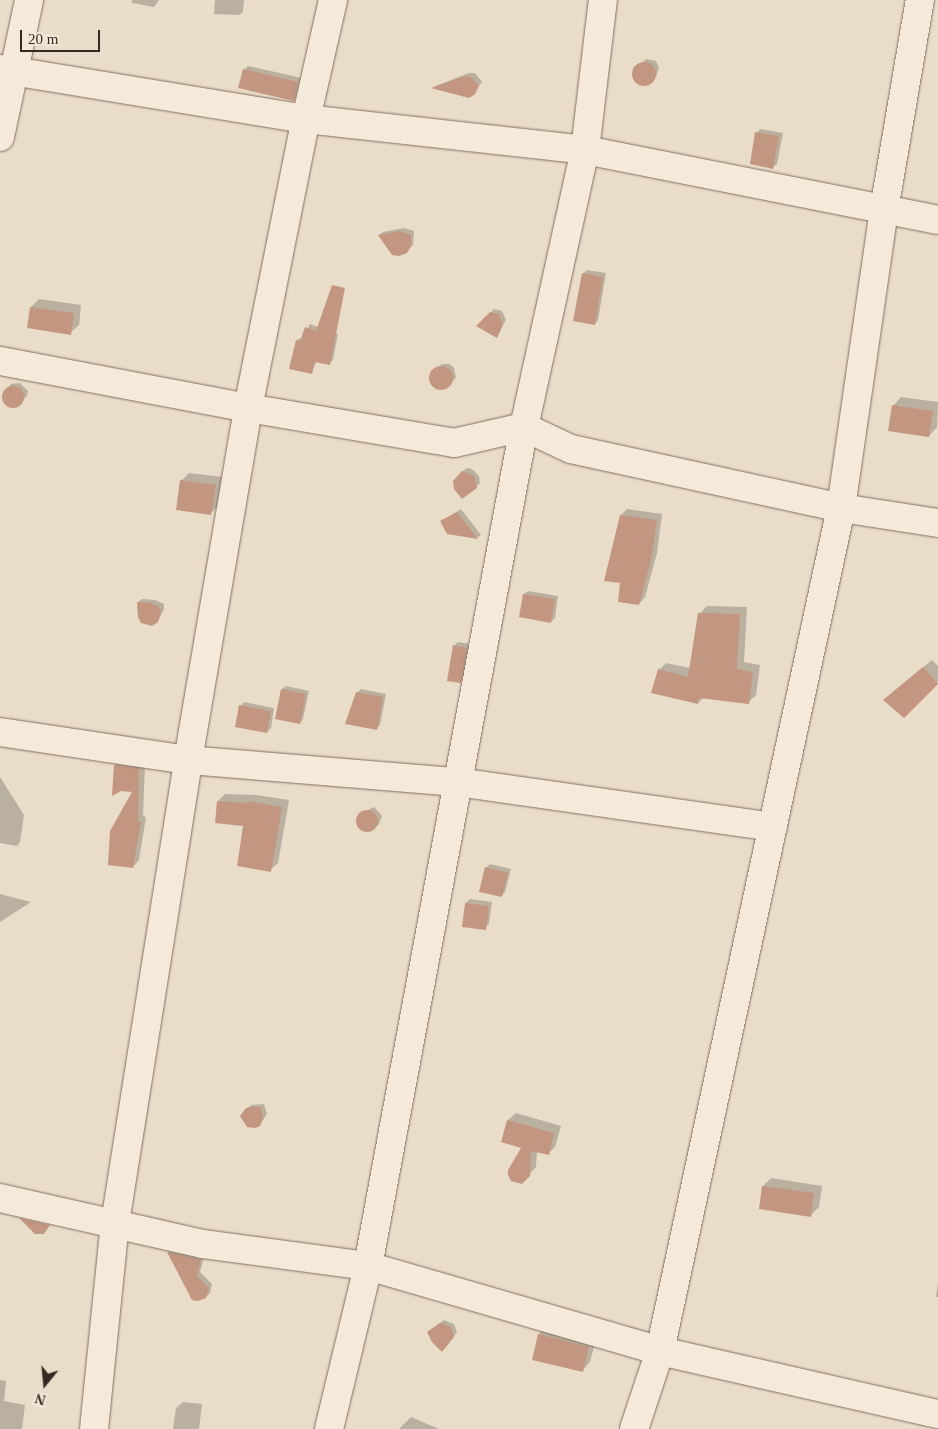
<!DOCTYPE html>
<style>
body{margin:0}
#map{position:relative;width:938px;height:1429px;overflow:hidden;background:#e9dcc8;font-family:Georgia,serif}
div>[style]{position:absolute}
[style*='--x']{left:calc(var(--x)*1px);top:calc(var(--y)*1px);width:calc(var(--w)*1px);rotate:calc(var(--a)*1deg)}
.shadow>*{inset:0;background:#0003}
.building>*{inset:0;background:#c39682}
.round{border-radius:50%}
.roads{filter:drop-shadow(0 0 1px #836e5f) drop-shadow(0 0 1px #836e5f)}
.minor>*{height:28px;margin:-14px;padding:0 14px;transform-origin:14px;border-radius:14px;background:#f5eada}
span{translate:-50% -50%;white-space:nowrap;text-align:center;line-height:1.15;-webkit-text-stroke:5px #f2e7d7;paint-order:stroke}
.north{position:absolute;left:20px;top:1359px;width:50px;height:50px;-webkit-text-stroke:4px #f2e7d7;paint-order:stroke;rotate:197deg;font-size:14px;font-weight:700;line-height:20px;text-align:center;color:#352921}
.north::after{content:'';display:block;margin:auto;width:18px;height:22px;background:#352921;clip-path:polygon(50% 0,100% 100%,50% 72%,0 100%)}
.scale{position:absolute;left:20px;top:30px;width:80px;height:22px;box-sizing:border-box;border:2px solid #352921;border-top:0;padding-left:6px;font-size:15px;line-height:18px;white-space:nowrap;color:#352921;-webkit-text-stroke:4px #f2e7d7;paint-order:stroke}
</style>
<div id="map">
<div class="shadow">
<div style="clip-path:polygon(132px 0,159px 0,154px 7px,132px 3px)"></div>
<div style="clip-path:polygon(215px 0,244px 0,243px 12px,239px 15px,214px 14px)"></div>
<div style="clip-path:polygon(646px 59px,656px 61px,659px 67px,656px 77px,646px 84px,639px 83px,634px 77px,634px 70px)"></div>
<div style="clip-path:polygon(248px 66px,302px 78px,297px 96px,294px 100px,244px 70px)"></div>
<div style="clip-path:polygon(469px 73px,475px 73px,482px 82px,474px 93px,433px 87px)"></div>
<div style="clip-path:polygon(760px 129px,783px 133px,777px 164px,773px 167px,757px 133px)"></div>
<div style="clip-path:polygon(404px 228px,414px 231px,413px 245px,403px 254px,379px 235px,383px 232px)"></div>
<div style="clip-path:polygon(587px 270px,606px 273px,598px 320px,595px 324px,583px 274px)"></div>
<div style="clip-path:polygon(39px 299px,81px 305px,79px 325px,70px 333px,31px 307px)"></div>
<div style="clip-path:polygon(494px 309px,502px 311px,506px 320px,496px 336px,478px 326px)"></div>
<div style="clip-path:polygon(310px 324px,338px 334px,333px 360px,329px 364px,317px 361px,311px 372px,297px 340px,303px 337px)"></div>
<div style="clip-path:polygon(442px 364px,450px 364px,454px 368px,456px 378px,446px 387px,438px 388px,430px 381px,431px 376px)"></div>
<div style="clip-path:polygon(20px 383px,28px 391px,27px 396px,17px 406px,9px 406px,4px 402px,3px 395px,11px 384px)"></div>
<div style="clip-path:polygon(901px 397px,938px 402px,937px 427px,929px 436px,893px 406px)"></div>
<div style="clip-path:polygon(467px 468px,472px 469px,479px 476px,480px 483px,476px 487px,455px 485px,458px 475px)"></div>
<div style="clip-path:polygon(189px 473px,223px 477px,219px 505px,211px 513px,181px 481px)"></div>
<div style="clip-path:polygon(461px 509px,481px 535px,477px 538px,442px 521px)"></div>
<div style="clip-path:polygon(627px 509px,662px 514px,657px 553px,645px 597px,639px 604px,622px 582px,621px 515px)"></div>
<div style="clip-path:polygon(528px 591px,558px 596px,555px 618px,551px 622px,524px 594px)"></div>
<div style="clip-path:polygon(142px 599px,155px 600px,164px 604px,164px 609px,158px 620px,138px 602px)"></div>
<div style="clip-path:polygon(707px 606px,747px 607px,744px 662px,760px 665px,756px 695px,748px 703px,704px 697px,698px 703px,659px 670px,666px 663px,690px 668px,700px 613px)"></div>
<div style="clip-path:polygon(458px 642px,470px 644px,464px 677px,460px 681px,454px 646px)"></div>
<div style="clip-path:polygon(932px 660px,938px 666px,938px 682px,904px 716px,893px 692px)"></div>
<div style="clip-path:polygon(286px 686px,309px 691px,303px 719px,300px 723px,282px 689px)"></div>
<div style="clip-path:polygon(361px 689px,386px 694px,380px 725px,376px 729px,357px 693px)"></div>
<div style="clip-path:polygon(244px 702px,274px 708px,271px 728px,267px 732px,241px 706px)"></div>
<div style="clip-path:polygon(121px 759px,145px 763px,143px 816px,146px 817px,139px 860px,133px 867px,134px 791px,115px 765px)"></div>
<div style="clip-path:polygon(0 777px,24px 815px,20px 842px,17px 846px,0 843px)"></div>
<div style="clip-path:polygon(225px 794px,256px 795px,289px 800px,278px 863px,270px 870px,245px 824px,218px 801px)"></div>
<div style="clip-path:polygon(374px 807px,382px 816px,379px 824px,375px 828px,364px 831px,357px 823px,360px 814px)"></div>
<div style="clip-path:polygon(490px 864px,511px 869px,505px 892px,501px 896px,486px 868px)"></div>
<div style="clip-path:polygon(0 894px,31px 902px,0 922px)"></div>
<div style="clip-path:polygon(470px 899px,492px 902px,489px 924px,485px 928px,466px 903px)"></div>
<div style="clip-path:polygon(264px 1104px,267px 1114px,260px 1124px,247px 1109px,251px 1105px)"></div>
<div style="clip-path:polygon(516px 1113px,561px 1126px,555px 1147px,548px 1154px,537px 1151px,536px 1167px,521px 1183px,523px 1147px,502px 1141px,508px 1120px)"></div>
<div style="clip-path:polygon(771px 1178px,822px 1186px,819px 1207px,811px 1215px,763px 1186px)"></div>
<div style="clip-path:polygon(172px 1249px,204px 1256px,200px 1272px,212px 1284px,210px 1293px,206px 1297px,192px 1299px,168px 1252px)"></div>
<div style="clip-path:polygon(938px 1282px,938px 1297px,936px 1297px)"></div>
<div style="clip-path:polygon(444px 1320px,454px 1324px,457px 1332px,446px 1347px,428px 1332px)"></div>
<div style="clip-path:polygon(547px 1326px,596px 1339px,590px 1362px,582px 1371px,539px 1334px)"></div>
<div style="clip-path:polygon(0 1380px,6px 1381px,4px 1401px,25px 1405px,22px 1429px,0 1429px)"></div>
<div style="clip-path:polygon(183px 1402px,202px 1404px,199px 1429px,173px 1429px,176px 1408px)"></div>
<div style="clip-path:polygon(411px 1417px,439px 1429px,399px 1429px)"></div>
</div>
<div class="building">
<div class="round" style="left:632px;top:62px;width:24px;height:24px"></div>
<div style="clip-path:polygon(243px 69px,298px 82px,294px 101px,238px 88px)"></div>
<div style="clip-path:polygon(465px 76px,471px 77px,479px 86px,475px 94px,469px 98px,431px 88px)"></div>
<div style="clip-path:polygon(755px 132px,779px 136px,773px 169px,750px 164px)"></div>
<div style="clip-path:polygon(399px 231px,411px 235px,411px 246px,407px 253px,399px 256px,392px 255px,378px 235px)"></div>
<div style="clip-path:polygon(582px 273px,603px 277px,595px 325px,573px 321px)"></div>
<div style="clip-path:polygon(332px 285px,345px 288px,330px 365px,315px 362px,312px 374px,289px 369px,296px 340px,300px 341px,305px 327px,316px 331px)"></div>
<div style="clip-path:polygon(30px 307px,74px 313px,71px 335px,27px 328px)"></div>
<div style="clip-path:polygon(490px 312px,499px 314px,501px 320px,503px 325px,497px 338px,476px 326px)"></div>
<div class="round" style="left:429px;top:366px;width:24px;height:24px"></div>
<div class="round" style="left:2px;top:386px;width:22px;height:22px"></div>
<div style="clip-path:polygon(892px 405px,933px 411px,929px 437px,888px 431px)"></div>
<div style="clip-path:polygon(462px 471px,474px 476px,477px 488px,462px 499px,454px 489px,453px 481px)"></div>
<div style="clip-path:polygon(180px 480px,216px 485px,211px 515px,176px 510px)"></div>
<div style="clip-path:polygon(457px 512px,478px 539px,447px 534px,440px 521px)"></div>
<div style="clip-path:polygon(620px 515px,657px 520px,651px 560px,639px 605px,618px 602px,620px 583px,604px 581px)"></div>
<div style="clip-path:polygon(523px 594px,555px 599px,551px 623px,519px 617px)"></div>
<div style="clip-path:polygon(137px 602px,151px 603px,160px 608px,161px 614px,158px 622px,152px 626px,141px 623px,138px 617px)"></div>
<div style="clip-path:polygon(698px 613px,740px 614px,737px 669px,753px 672px,749px 704px,699px 698px,698px 704px,651px 693px,658px 669px,688px 677px)"></div>
<div style="clip-path:polygon(453px 645px,467px 648px,461px 683px,447px 681px)"></div>
<div style="clip-path:polygon(923px 667px,938px 684px,904px 718px,883px 700px)"></div>
<div style="clip-path:polygon(281px 689px,306px 694px,300px 724px,275px 719px)"></div>
<div style="clip-path:polygon(356px 692px,383px 697px,377px 730px,345px 724px)"></div>
<div style="clip-path:polygon(239px 705px,271px 711px,267px 733px,235px 727px)"></div>
<div style="clip-path:polygon(114px 765px,139px 768px,138px 822px,141px 822px,133px 868px,108px 865px,110px 831px,132px 792px,121px 791px,112px 796px)"></div>
<div style="clip-path:polygon(217px 801px,247px 803px,248px 801px,282px 807px,271px 872px,237px 866px,243px 826px,215px 823px)"></div>
<div class="round" style="left:356px;top:810px;width:22px;height:22px"></div>
<div style="clip-path:polygon(485px 867px,508px 873px,502px 897px,479px 892px)"></div>
<div style="clip-path:polygon(465px 903px,489px 906px,486px 930px,462px 927px)"></div>
<div style="clip-path:polygon(251px 1107px,261px 1107px,263px 1119px,260px 1126px,255px 1128px,247px 1127px,240px 1116px,246px 1108px)"></div>
<div style="clip-path:polygon(507px 1120px,554px 1133px,549px 1155px,531px 1151px,530px 1176px,522px 1184px,511px 1181px,508px 1175px,508px 1170px,521px 1148px,501px 1142px)"></div>
<div style="clip-path:polygon(762px 1186px,814px 1193px,811px 1217px,759px 1209px)"></div>
<div style="clip-path:polygon(19px 1218px,50px 1225px,44px 1234px,35px 1234px)"></div>
<div style="clip-path:polygon(167px 1252px,201px 1260px,197px 1276px,209px 1288px,206px 1298px,198px 1301px,192px 1300px)"></div>
<div style="clip-path:polygon(440px 1323px,451px 1327px,454px 1337px,442px 1352px,432px 1342px,427px 1332px)"></div>
<div style="clip-path:polygon(538px 1334px,589px 1347px,583px 1372px,532px 1360px)"></div>
</div>
<div class="roads">
<div class="minor">
<div style="--x:0;--y:69;--w:310;--a:9.3"></div>
<div style="--x:306;--y:119;--w:281;--a:6.3"></div>
<div style="--x:585;--y:150;--w:360;--a:11.2"></div>
<div style="--x:0;--y:137;--w:140;--a:-78"></div>
<div style="--x:0;--y:361;--w:252;--a:10.7"></div>
<div style="--x:248;--y:408;--w:209;--a:9.6"></div>
<div style="--x:454;--y:443;--w:72;--a:-12.9"></div>
<div style="--x:524;--y:427;--w:52;--a:25.1"></div>
<div style="--x:571;--y:449;--w:276;--a:12.3"></div>
<div style="--x:841;--y:508;--w:98;--a:8.8"></div>
<div style="--x:0;--y:732;--w:190;--a:8.5"></div>
<div style="--x:188;--y:760;--w:271;--a:4.7"></div>
<div style="--x:458;--y:782;--w:318;--a:8.1"></div>
<div style="--x:0;--y:1198;--w:208;--a:12.8"></div>
<div style="--x:203;--y:1244;--w:166;--a:7.6"></div>
<div style="--x:368;--y:1266;--w:304;--a:16.2"></div>
<div style="--x:660;--y:1351;--w:285;--a:12.8"></div>
<div style="--x:94;--y:1429;--w:207;--a:-84.2"></div>
<div style="--x:115;--y:1223;--w:469;--a:-81"></div>
<div style="--x:188;--y:760;--w:357;--a:-80.3"></div>
<div style="--x:248;--y:408;--w:295;--a:-78.7"></div>
<div style="--x:306;--y:119;--w:122;--a:-77.2"></div>
<div style="--x:329;--y:1429;--w:168;--a:-76.5"></div>
<div style="--x:368;--y:1266;--w:853;--a:-79.47"></div>
<div style="--x:524;--y:427;--w:284;--a:-77.6"></div>
<div style="--x:585;--y:150;--w:151;--a:-83.2"></div>
<div style="--x:634;--y:1429;--w:82;--a:-71.6"></div>
<div style="--x:660;--y:1351;--w:862;--a:-77.88"></div>
<div style="--x:841;--y:508;--w:301;--a:-81.8"></div>
<div style="--x:884;--y:210;--w:213;--a:-80.3"></div>
</div>
</div>
<div class="north">N</div>
<div class="scale">20 m</div>
</div>
